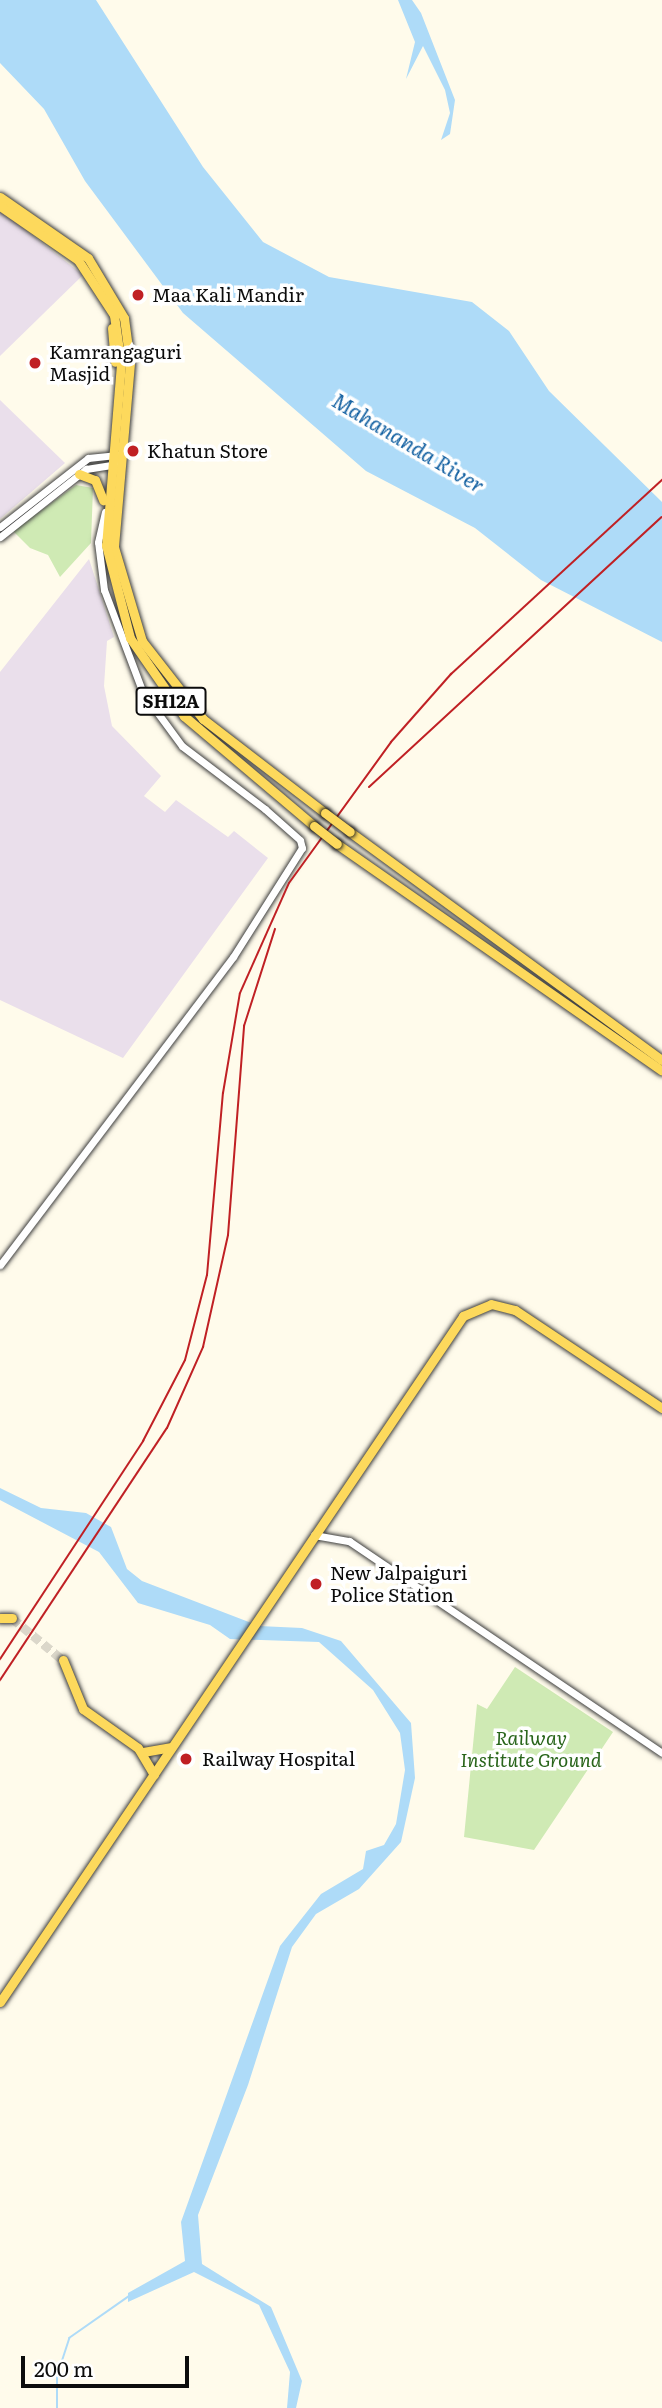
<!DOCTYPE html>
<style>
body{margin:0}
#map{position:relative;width:662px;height:2408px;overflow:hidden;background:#fffbeb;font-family:Literata,serif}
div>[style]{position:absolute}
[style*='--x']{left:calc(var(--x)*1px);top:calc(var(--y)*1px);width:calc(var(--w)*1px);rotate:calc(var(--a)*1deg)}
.industrial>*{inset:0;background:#eadfeb}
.green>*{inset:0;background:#cfeab4}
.water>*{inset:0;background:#aedbf8}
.stream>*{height:2px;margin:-1px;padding:0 1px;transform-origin:1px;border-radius:1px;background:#aedbf8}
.major-tunnel>*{height:9px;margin-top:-4.5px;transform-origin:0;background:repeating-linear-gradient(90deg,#dbd7ca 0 9px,transparent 0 13.5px)}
.roads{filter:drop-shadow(0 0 2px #3f3f3f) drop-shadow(0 0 2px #3f3f3f)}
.minor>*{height:7px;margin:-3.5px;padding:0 3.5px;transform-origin:3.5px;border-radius:3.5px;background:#fff}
.major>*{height:9px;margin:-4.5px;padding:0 4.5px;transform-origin:4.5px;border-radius:4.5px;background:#fdd95c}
.rail>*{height:2px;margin:-1px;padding:0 1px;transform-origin:1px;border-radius:1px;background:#c02024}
.bridges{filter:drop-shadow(0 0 2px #1d1d1d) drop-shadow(0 0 2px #1d1d1d)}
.major-bridge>*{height:9px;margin:-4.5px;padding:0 4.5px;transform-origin:4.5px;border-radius:4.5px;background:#fdd95c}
.dots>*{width:19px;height:19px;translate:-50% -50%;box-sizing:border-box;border:4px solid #fff;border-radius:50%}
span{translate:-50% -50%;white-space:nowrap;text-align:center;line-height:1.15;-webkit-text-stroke:7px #fff;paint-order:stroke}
.shield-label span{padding:2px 5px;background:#fff;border:2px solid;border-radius:5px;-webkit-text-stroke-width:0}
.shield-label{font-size:18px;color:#0c0c0c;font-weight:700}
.poi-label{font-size:19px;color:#0c0c0c}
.left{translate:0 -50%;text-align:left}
.park-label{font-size:19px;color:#29651b;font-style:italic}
.water-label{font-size:21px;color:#1260a1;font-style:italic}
.scale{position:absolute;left:21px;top:2356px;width:168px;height:32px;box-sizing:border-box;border:4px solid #0c0c0c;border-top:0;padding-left:9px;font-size:21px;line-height:24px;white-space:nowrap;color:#0c0c0c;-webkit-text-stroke:5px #fff;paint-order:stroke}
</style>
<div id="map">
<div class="industrial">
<div style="clip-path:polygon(0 210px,83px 275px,0 356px)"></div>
<div style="clip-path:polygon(0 400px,65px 463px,0 519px)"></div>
<div style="clip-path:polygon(89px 559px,114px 637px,107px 641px,104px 686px,112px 726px,161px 776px,144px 796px,165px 812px,176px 800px,228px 837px,234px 831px,268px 858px,123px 1058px,0 1000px,0 672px)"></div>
</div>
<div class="green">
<div style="clip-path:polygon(76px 485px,93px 488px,91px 543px,60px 577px,48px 555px,30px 548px,13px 531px)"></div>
<div style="clip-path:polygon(515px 1667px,613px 1732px,534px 1850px,464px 1837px,477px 1704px,487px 1709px)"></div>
</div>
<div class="water">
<div style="clip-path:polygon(0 0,96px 0,203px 167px,263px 242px,329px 277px,472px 302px,509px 331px,549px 391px,662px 502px,662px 642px,541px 580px,475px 528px,366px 471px,183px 313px,85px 181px,44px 109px,0 63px)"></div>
<div style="clip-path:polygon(398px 0,412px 0,421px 13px,455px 100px,450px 134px,441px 140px,450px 113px,445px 90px,423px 46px,406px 79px,415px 42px)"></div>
<div style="clip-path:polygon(0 1488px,41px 1508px,86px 1513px,111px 1527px,127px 1569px,142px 1581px,259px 1626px,302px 1628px,341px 1641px,411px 1723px,415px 1778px,401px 1842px,359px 1889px,316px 1914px,292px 1947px,248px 2085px,198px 2215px,202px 2264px,271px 2307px,302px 2381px,296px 2408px,287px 2408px,290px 2372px,259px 2305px,194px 2272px,128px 2302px,128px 2293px,185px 2261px,181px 2222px,280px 1946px,321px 1894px,363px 1869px,366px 1851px,384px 1845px,396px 1824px,405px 1770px,400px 1733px,373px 1690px,319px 1642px,230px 1639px,210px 1625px,138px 1603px,99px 1552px,0 1500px)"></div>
</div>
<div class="stream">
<div style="--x:57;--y:2408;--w:32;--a:-90"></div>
<div style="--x:57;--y:2376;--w:40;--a:-72"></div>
<div style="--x:69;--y:2338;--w:73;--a:-35"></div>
</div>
<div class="major-tunnel">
<div style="--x:12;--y:1618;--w:66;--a:39.5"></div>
</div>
<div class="roads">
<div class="minor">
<div style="--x:0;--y:527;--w:112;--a:-38.1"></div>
<div style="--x:88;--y:458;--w:30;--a:-6"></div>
<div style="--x:0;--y:537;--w:110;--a:-38.3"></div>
<div style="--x:86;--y:469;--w:32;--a:-9"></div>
<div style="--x:0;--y:1265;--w:386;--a:-52.9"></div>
<div style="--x:233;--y:957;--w:129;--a:-57.7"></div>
<div style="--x:302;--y:848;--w:8;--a:-104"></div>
<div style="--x:300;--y:840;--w:47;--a:-138.5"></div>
<div style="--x:265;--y:809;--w:104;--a:-142.8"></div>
<div style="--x:182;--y:746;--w:66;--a:-126.3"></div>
<div style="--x:143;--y:693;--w:110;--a:-110.7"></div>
<div style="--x:104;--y:590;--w:48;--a:-97.1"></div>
<div style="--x:98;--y:542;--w:31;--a:-77"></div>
<div style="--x:314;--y:1535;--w:36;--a:10"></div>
<div style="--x:349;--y:1541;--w:378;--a:34.1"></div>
</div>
<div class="major">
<div style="--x:0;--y:197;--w:107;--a:34.7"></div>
<div style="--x:88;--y:258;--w:70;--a:59"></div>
<div style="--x:124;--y:318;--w:45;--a:82.4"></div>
<div style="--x:130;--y:363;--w:185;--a:95"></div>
<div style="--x:114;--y:547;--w:98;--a:73.4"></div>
<div style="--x:142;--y:641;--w:99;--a:52"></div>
<div style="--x:203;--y:719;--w:154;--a:37.6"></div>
<div style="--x:0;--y:206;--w:95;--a:34.7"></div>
<div style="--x:78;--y:260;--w:66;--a:56.8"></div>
<div style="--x:114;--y:315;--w:49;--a:81.9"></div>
<div style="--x:121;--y:364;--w:182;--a:94.7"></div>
<div style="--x:106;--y:545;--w:96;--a:75.5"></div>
<div style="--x:130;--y:638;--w:95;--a:55.3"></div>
<div style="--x:184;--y:716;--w:170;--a:40.2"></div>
<div style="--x:112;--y:328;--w:34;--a:85"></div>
<div style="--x:79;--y:474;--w:17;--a:21"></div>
<div style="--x:95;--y:480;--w:22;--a:68"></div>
<div style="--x:350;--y:832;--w:386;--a:36.2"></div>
<div style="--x:337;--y:844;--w:396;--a:34.9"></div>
<div style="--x:0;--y:1618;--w:12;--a:0"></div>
<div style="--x:63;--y:1660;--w:53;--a:67.8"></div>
<div style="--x:83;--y:1709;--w:67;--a:35.3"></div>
<div style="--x:138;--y:1748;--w:31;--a:59"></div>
<div style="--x:143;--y:1752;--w:29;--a:-10"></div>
<div style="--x:0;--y:2002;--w:828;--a:-55.98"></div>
<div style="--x:463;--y:1316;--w:30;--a:-23"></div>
<div style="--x:491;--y:1304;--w:25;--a:14"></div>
<div style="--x:515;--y:1310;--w:177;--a:33.7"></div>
</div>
</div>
<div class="rail">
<div style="--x:369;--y:787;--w:398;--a:-42.7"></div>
<div style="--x:0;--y:1659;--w:261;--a:-56.7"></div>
<div style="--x:143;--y:1441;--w:91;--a:-62.6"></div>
<div style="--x:185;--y:1360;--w:88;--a:-75.5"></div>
<div style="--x:207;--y:1275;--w:183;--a:-85"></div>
<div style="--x:223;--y:1093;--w:101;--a:-80.4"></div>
<div style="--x:240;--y:993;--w:120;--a:-66"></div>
<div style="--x:289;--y:883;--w:174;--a:-54.1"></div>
<div style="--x:391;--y:742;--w:91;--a:-48.6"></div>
<div style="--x:451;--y:674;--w:287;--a:-42.6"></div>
<div style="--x:0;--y:1680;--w:302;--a:-56.5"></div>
<div style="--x:167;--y:1428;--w:89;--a:-66"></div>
<div style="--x:203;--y:1347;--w:115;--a:-77.4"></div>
<div style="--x:228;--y:1235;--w:210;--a:-85.6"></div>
<div style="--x:244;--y:1026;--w:102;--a:-72.3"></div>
</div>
<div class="bridges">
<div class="major-bridge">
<div style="--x:325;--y:813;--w:31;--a:37"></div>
<div style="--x:314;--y:826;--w:29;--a:38"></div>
</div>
</div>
<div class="dots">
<div style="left:138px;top:295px;background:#c02024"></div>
<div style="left:35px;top:363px;background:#c02024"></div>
<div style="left:133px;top:451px;background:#c02024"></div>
<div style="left:316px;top:1584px;background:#c02024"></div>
<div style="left:186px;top:1759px;background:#c02024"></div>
</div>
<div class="shield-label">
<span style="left:171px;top:701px">SH12A</span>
</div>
<div class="poi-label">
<span class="left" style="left:152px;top:295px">Maa Kali Mandir</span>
<span class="left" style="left:49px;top:363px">Kamrangaguri<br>Masjid</span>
<span class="left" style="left:147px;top:451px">Khatun Store</span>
<span class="left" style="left:330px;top:1584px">New Jalpaiguri<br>Police Station</span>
<span class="left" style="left:202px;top:1759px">Railway Hospital</span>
</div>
<div class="park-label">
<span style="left:531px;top:1749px">Railway<br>Institute Ground</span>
</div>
<div class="water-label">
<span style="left:409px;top:442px;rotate:31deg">Mahananda River</span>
</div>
<div class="scale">200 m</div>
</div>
